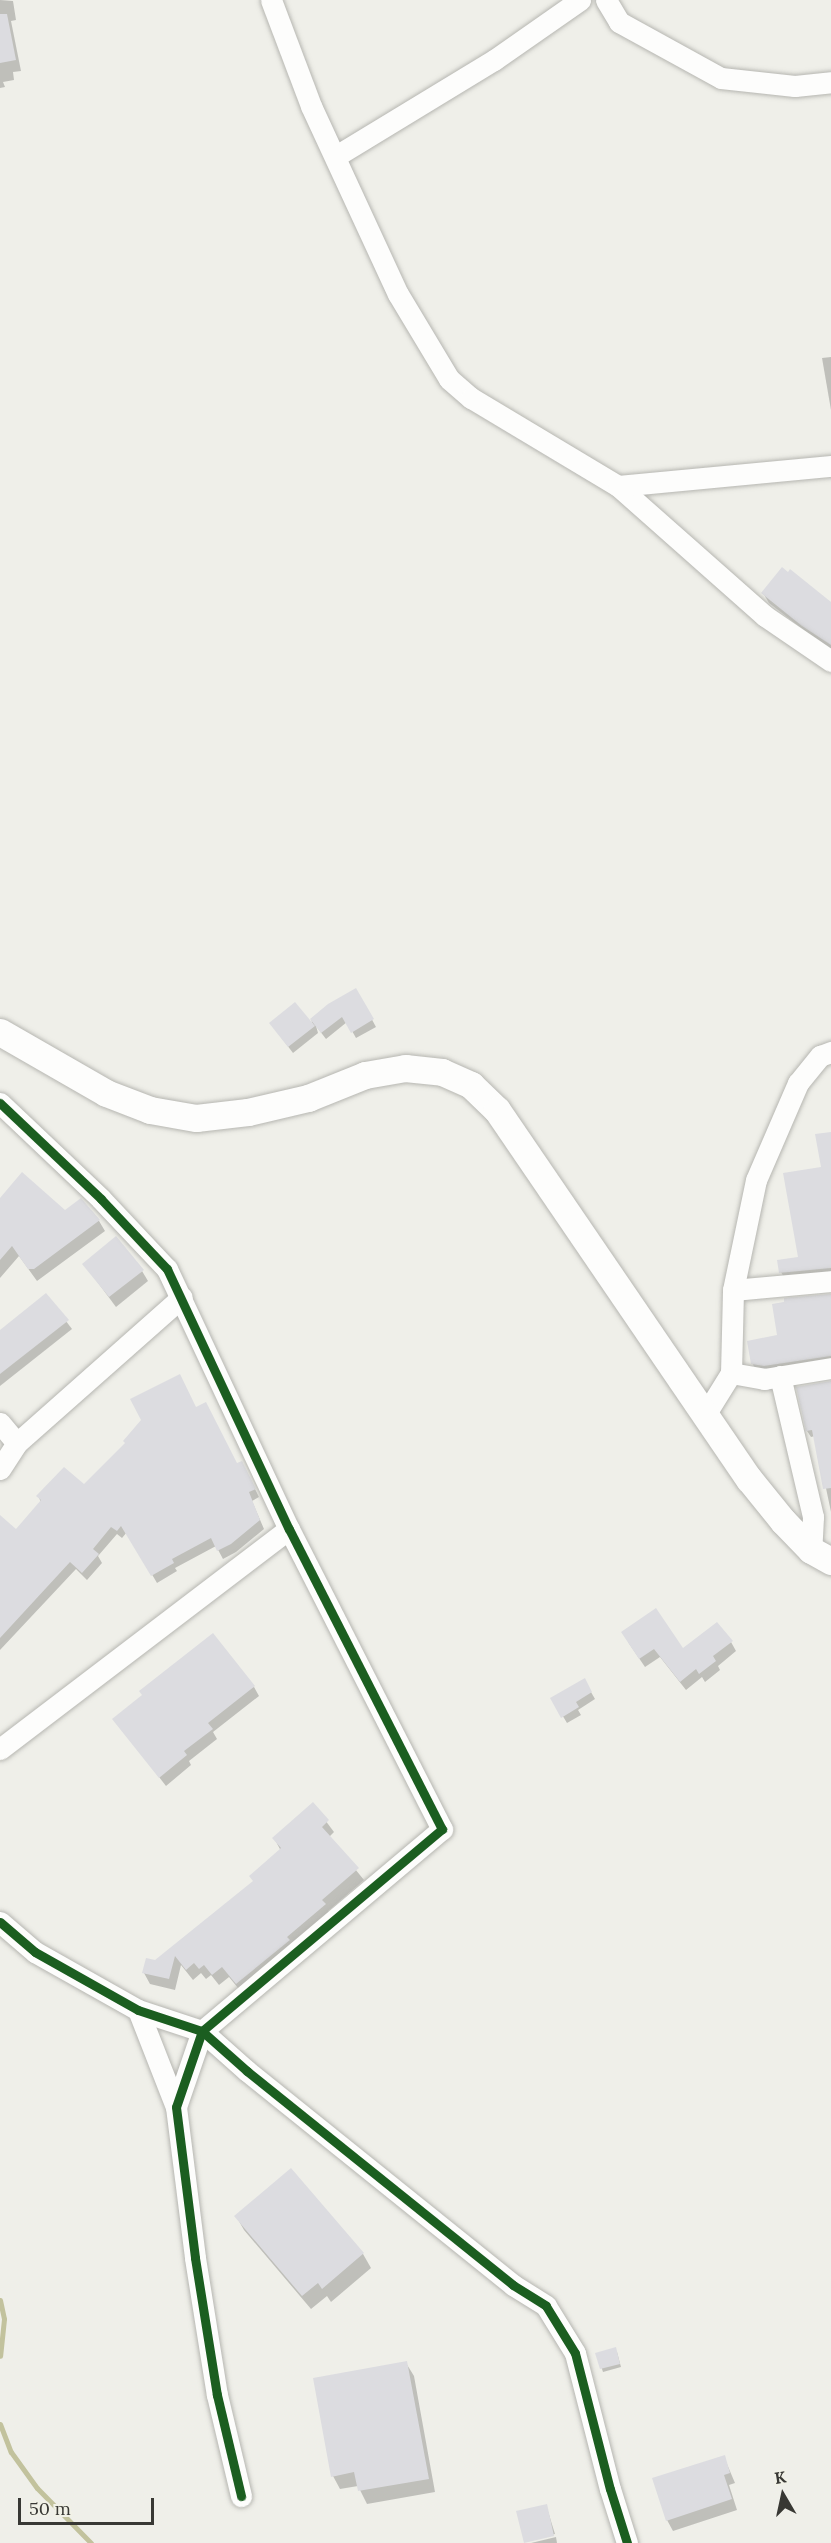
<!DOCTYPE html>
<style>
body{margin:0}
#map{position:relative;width:831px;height:2543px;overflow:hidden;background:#efefe9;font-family:Lora,serif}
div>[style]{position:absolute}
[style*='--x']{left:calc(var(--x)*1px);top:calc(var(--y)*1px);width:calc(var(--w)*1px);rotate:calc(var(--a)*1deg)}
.shadow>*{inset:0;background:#0003}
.stream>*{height:5px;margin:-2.5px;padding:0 2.5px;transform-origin:2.5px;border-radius:2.5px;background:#c2c29d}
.building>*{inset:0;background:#dcdce0}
.roads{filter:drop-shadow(0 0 2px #b6b6b1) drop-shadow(0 0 2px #b6b6b1)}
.minor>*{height:21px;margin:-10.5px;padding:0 10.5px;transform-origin:10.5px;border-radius:10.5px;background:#fdfdfc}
.major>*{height:27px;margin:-13.5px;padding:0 13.5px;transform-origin:13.5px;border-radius:13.5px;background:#fdfdfc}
.cycleway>*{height:9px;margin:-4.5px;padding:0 4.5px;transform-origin:4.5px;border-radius:4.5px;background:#1b5e20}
span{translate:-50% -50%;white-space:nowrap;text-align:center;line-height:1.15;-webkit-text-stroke:4.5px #f1f1e7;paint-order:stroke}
.north{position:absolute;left:753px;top:2465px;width:60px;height:60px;-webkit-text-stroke:4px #f1f1e7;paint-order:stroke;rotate:351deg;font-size:16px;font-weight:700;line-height:24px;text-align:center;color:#383834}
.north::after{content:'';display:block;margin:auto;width:21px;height:27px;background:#383834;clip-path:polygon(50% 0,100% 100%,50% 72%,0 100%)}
.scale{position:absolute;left:18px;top:2498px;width:136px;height:27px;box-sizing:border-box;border:3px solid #383834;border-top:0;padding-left:8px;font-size:18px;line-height:21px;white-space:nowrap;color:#383834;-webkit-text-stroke:4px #f1f1e7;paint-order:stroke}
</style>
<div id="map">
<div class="shadow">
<div style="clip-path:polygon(0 0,13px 1px,16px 20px,11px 21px,21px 71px,13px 72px,14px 80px,3px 82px,5px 87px,0 88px)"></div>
<div style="clip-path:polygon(831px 357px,831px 410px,822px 358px)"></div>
<div style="clip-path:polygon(763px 593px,831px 602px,831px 651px,769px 603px)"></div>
<div style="clip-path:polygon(356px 990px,376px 1027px,356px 1038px,347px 1022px,326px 1039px,316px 1026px,318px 1033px,293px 1053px,271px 1024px,313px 1026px,311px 1019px)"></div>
<div style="clip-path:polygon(831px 1133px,831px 1276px,785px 1279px,781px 1272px,799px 1258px)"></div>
<div style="clip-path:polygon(0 1200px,99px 1221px,105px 1231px,37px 1281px,19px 1256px,0 1278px)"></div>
<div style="clip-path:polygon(84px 1264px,142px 1271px,148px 1281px,116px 1307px)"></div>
<div style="clip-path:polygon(46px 1295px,72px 1329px,0 1386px,0 1332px)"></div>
<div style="clip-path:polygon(831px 1295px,831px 1362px,756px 1370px,752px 1363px,779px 1336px)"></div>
<div style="clip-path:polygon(831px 1381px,831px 1512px,815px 1436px,811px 1437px,807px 1431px)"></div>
<div style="clip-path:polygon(196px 1409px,237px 1465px,246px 1471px,259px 1497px,252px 1501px,264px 1529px,236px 1552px,223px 1559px,216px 1546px,175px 1568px,177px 1571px,157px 1583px,127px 1532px,122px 1538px,117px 1534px,98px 1556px,102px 1563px,87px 1580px,76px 1569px,0 1650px,0 1517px,16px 1531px,41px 1502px,38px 1496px,84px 1486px)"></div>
<div style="clip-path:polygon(628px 1642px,683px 1650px,731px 1642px,736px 1651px,718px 1666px,720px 1670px,705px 1682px,702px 1677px,686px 1690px,660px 1657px,645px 1667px)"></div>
<div style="clip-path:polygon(584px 1680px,595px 1699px,578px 1710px,581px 1715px,567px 1723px,552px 1698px)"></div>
<div style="clip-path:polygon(254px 1687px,259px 1696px,213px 1732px,217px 1739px,189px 1761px,191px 1765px,166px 1786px,114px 1719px)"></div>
<div style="clip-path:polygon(313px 1804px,334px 1832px,329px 1837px,364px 1880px,328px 1911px,331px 1915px,243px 1994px,229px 1977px,219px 1985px,211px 1975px,206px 1979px,201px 1973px,193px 1980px,181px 1965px,175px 1990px,150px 1984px,144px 1973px,254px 1882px,281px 1851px,274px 1838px)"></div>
<div style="clip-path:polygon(291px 2170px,363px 2254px,371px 2268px,331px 2302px,327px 2296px,311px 2309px,244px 2230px,236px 2216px)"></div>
<div style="clip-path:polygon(617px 2352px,621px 2367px,603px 2372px,597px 2354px)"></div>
<div style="clip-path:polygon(406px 2363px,414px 2376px,435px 2492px,367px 2504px,358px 2486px,340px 2489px,333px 2476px)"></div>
<div style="clip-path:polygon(724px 2457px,735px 2483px,729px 2485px,737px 2510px,673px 2531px,667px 2520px)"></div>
<div style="clip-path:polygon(546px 2505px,555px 2534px,525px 2541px)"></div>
<div style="clip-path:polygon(556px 2537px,557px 2543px,531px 2543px)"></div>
</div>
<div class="stream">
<div style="--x:0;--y:2300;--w:19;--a:78"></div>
<div style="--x:4;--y:2319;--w:37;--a:96"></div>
<div style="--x:0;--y:2424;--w:30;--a:69"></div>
<div style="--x:11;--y:2452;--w:44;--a:54.2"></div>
<div style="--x:37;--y:2488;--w:77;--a:45.5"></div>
</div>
<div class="building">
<div style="clip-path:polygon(0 14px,7px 14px,16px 60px,0 63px)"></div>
<div style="clip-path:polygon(782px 567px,788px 572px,790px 569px,831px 602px,831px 645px,802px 626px,761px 593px)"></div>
<div style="clip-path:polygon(356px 988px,374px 1019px,351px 1033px,342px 1017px,321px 1033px,310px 1019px,328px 1004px)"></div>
<div style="clip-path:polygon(295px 1002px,315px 1026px,288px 1047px,269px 1023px)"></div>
<div style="clip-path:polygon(831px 1132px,831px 1268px,779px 1273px,777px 1260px,798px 1257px,783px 1173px,821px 1167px,815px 1134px)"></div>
<div style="clip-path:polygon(22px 1172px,65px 1210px,81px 1198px,100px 1220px,34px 1269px,28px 1269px,12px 1246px,0 1260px,0 1198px)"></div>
<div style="clip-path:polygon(116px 1236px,144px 1270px,109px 1297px,82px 1264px)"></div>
<div style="clip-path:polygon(46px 1293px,69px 1320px,0 1374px,0 1330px)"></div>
<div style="clip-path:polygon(831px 1294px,831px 1356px,764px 1366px,751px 1364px,747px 1341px,777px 1335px,772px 1304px,784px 1302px,784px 1298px)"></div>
<div style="clip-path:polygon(180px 1374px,196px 1407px,206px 1402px,237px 1463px,242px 1461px,256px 1489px,249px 1492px,260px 1520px,231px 1544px,217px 1551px,211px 1538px,172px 1559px,174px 1563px,151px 1576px,121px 1526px,117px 1531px,111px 1527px,93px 1549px,99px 1554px,82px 1573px,70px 1562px,0 1638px,0 1515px,16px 1529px,41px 1500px,36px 1496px,64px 1467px,84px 1484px,125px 1443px,123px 1441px,141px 1420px,130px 1399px)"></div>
<div style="clip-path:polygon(831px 1381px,831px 1488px,823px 1489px,812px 1430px,806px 1431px,796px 1387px)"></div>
<div style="clip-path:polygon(656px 1608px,683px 1648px,717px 1622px,733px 1641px,713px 1656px,716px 1661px,699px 1674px,696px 1669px,680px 1682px,654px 1649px,639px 1659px,621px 1632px)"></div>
<div style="clip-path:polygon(213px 1633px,255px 1686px,208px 1723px,213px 1729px,184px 1751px,187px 1755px,159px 1778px,112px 1719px,142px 1695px,139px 1691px)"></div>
<div style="clip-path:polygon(585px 1678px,592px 1692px,576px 1702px,579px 1707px,561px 1718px,550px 1698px)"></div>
<div style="clip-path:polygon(313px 1802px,329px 1820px,322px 1827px,359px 1868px,322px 1900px,326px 1904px,287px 1937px,290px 1940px,236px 1984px,222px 1967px,212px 1975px,204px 1965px,199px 1969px,194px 1963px,186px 1970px,175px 1956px,169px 1979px,142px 1973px,146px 1958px,155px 1960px,253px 1881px,249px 1876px,281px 1848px,272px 1838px)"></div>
<div style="clip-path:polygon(291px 2168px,364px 2253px,322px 2289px,318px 2283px,302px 2296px,234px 2216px)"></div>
<div style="clip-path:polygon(616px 2347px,620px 2364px,600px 2369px,595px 2353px)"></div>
<div style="clip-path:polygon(407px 2361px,429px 2479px,358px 2491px,354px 2472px,331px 2477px,313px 2378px)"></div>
<div style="clip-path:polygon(725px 2455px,730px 2473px,724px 2475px,732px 2499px,666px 2521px,652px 2478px)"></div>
<div style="clip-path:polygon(547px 2504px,554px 2536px,524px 2543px,516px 2511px)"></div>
</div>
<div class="roads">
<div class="minor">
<div style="--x:271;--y:0;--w:113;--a:69.3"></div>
<div style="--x:311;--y:106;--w:207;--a:65.2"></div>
<div style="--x:398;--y:294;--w:99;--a:59"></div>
<div style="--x:449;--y:379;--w:29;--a:41"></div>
<div style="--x:471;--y:398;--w:171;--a:30.9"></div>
<div style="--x:618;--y:486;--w:196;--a:41.5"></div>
<div style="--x:765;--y:616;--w:80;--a:34.3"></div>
<div style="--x:606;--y:0;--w:26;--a:59"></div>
<div style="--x:619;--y:22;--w:116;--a:28.8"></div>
<div style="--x:721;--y:78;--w:74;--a:6.2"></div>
<div style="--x:795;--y:86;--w:36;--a:-6"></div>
<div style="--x:336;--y:156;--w:185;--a:-31.3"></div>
<div style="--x:494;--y:60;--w:105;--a:-34.9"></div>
<div style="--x:618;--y:486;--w:214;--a:-5.4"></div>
<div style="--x:0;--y:1103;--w:139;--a:43.5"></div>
<div style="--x:101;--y:1199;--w:96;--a:46.7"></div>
<div style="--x:167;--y:1269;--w:287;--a:64.9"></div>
<div style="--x:289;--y:1529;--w:337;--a:63"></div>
<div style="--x:442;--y:1829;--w:314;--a:139.9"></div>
<div style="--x:202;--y:2031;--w:80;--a:108.9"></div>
<div style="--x:176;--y:2107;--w:152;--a:82.8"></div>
<div style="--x:195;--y:2258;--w:139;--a:80.9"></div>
<div style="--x:217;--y:2395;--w:104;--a:76.6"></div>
<div style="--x:733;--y:1290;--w:98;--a:-5.2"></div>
<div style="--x:731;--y:1373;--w:34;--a:10"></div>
<div style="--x:764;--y:1379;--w:68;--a:-9.3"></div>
<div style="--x:780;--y:1376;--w:145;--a:76.8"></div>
<div style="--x:813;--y:1517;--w:33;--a:93"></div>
<div style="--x:705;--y:1415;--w:49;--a:-58.2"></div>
<div style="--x:731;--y:1373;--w:83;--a:-88.6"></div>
<div style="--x:733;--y:1290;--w:112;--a:-78.2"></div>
<div style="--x:756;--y:1180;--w:106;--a:-66.6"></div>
<div style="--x:798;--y:1083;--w:35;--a:-51"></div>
<div style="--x:820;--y:1056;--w:12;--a:-20"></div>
<div style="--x:0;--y:1423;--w:26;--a:50"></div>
<div style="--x:0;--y:1469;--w:31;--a:-57"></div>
<div style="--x:17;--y:1443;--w:220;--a:-41.5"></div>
<div style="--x:0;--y:1749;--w:363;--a:-37.3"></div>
<div style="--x:0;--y:1922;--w:46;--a:40.6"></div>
<div style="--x:35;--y:1952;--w:118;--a:29.4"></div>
<div style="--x:138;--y:2010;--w:67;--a:18.2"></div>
<div style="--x:202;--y:2031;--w:60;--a:41.6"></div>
<div style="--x:247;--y:2071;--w:341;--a:38.8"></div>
<div style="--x:513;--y:2285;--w:39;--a:32"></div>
<div style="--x:546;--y:2306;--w:55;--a:58.3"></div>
<div style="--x:575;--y:2353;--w:140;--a:75.6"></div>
<div style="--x:610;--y:2489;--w:57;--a:72.5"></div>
<div style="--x:138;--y:2010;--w:104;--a:68.6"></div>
</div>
<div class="major">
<div style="--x:0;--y:1032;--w:122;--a:29.9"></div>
<div style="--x:106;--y:1093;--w:47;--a:21.1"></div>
<div style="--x:150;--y:1110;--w:47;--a:9.9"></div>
<div style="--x:196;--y:1118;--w:52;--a:-6.6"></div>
<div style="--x:248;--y:1112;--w:62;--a:-13.1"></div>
<div style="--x:308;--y:1098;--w:61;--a:-22"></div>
<div style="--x:365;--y:1075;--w:41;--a:-9.9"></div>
<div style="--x:405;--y:1068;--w:37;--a:6"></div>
<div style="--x:442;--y:1072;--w:32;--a:24"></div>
<div style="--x:471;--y:1085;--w:36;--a:44"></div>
<div style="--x:497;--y:1110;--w:447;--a:55.7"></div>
<div style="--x:749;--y:1479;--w:54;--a:51"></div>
<div style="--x:783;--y:1521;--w:40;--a:46"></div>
<div style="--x:811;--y:1550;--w:23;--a:29"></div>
</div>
</div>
<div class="cycleway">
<div style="--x:0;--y:1103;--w:139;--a:43.5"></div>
<div style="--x:101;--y:1199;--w:96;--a:46.7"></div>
<div style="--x:167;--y:1269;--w:287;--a:64.9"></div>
<div style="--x:289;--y:1529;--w:337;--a:63"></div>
<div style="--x:442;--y:1829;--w:314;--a:139.9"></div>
<div style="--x:202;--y:2031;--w:80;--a:108.9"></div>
<div style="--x:176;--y:2107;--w:152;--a:82.8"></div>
<div style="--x:195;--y:2258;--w:139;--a:80.9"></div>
<div style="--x:217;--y:2395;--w:104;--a:76.6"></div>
<div style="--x:0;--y:1922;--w:46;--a:40.6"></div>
<div style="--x:35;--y:1952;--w:118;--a:29.4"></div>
<div style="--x:138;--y:2010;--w:67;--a:18.2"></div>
<div style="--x:202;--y:2031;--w:60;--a:41.6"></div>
<div style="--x:247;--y:2071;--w:341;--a:38.8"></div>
<div style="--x:513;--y:2285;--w:39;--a:32"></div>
<div style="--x:546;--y:2306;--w:55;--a:58.3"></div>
<div style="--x:575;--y:2353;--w:140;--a:75.6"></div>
<div style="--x:610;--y:2489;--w:57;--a:72.5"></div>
</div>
<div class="north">K</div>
<div class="scale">50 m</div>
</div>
